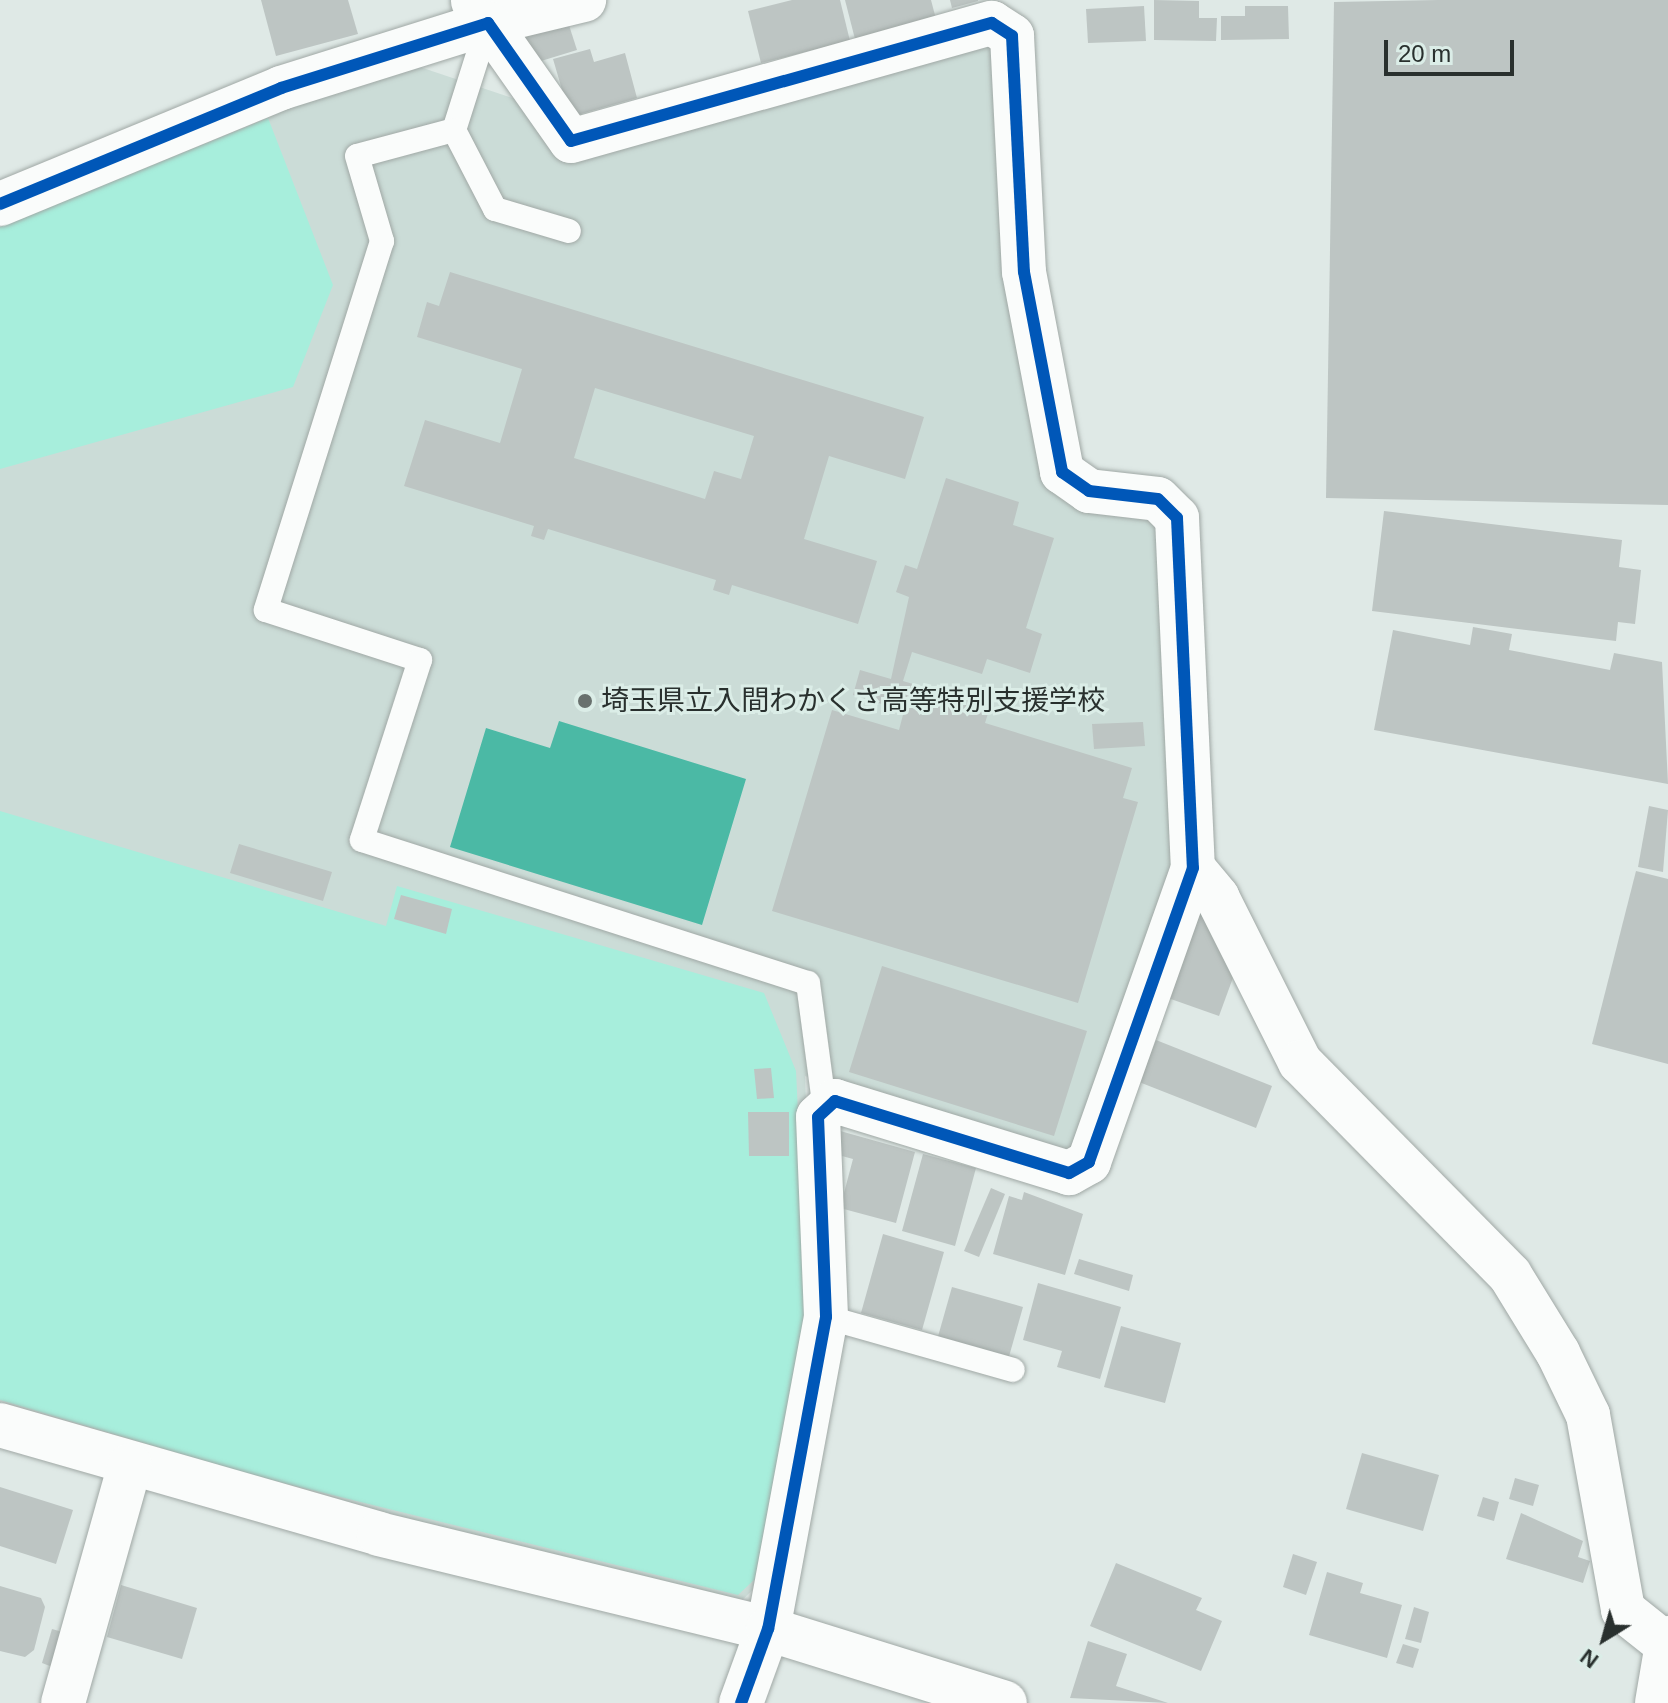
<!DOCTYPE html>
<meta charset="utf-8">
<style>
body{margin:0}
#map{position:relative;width:1668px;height:1703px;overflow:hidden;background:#dfe9e6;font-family:Helvetica,"Noto Sans JP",sans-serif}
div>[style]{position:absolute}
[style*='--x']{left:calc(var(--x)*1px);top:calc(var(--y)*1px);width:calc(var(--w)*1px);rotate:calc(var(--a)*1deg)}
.built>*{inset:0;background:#cbdcd7}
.green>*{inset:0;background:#a7eedc}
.water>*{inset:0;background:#4bb9a5}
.building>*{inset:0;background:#bdc5c3}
.roads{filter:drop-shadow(0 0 2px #a0a8a5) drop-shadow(0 0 2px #a0a8a5)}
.service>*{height:24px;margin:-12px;padding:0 12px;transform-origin:12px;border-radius:12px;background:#fafcfb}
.minor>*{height:44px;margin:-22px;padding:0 22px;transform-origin:22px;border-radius:22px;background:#fafcfb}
.tertiary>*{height:44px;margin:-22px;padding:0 22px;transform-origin:22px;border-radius:22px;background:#fafcfb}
.cycleway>*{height:12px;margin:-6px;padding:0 6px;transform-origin:6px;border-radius:6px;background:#0057b8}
.dots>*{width:22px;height:22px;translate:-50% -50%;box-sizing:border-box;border:4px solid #dbede7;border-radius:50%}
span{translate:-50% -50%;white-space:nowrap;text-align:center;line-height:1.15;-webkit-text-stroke:6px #dbede7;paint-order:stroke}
.poi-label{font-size:28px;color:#29302e}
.left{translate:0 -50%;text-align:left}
.north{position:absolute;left:1564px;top:1599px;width:80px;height:80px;-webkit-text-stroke:6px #dbede7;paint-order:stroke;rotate:217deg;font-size:22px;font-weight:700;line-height:32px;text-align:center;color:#29302e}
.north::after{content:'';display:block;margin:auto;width:28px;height:36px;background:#29302e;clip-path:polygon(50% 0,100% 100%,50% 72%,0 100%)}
.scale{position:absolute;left:1384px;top:40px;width:130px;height:36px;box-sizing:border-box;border:4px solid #29302e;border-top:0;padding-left:10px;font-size:24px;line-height:28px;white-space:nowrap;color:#29302e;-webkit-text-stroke:6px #dbede7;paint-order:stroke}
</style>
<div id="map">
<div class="built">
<div style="clip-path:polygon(982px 38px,998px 51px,1047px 485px,1147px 511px,1166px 527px,1175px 874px,1079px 1149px,1062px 1155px,805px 1076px,813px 1299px,760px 1583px,740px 1602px,248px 1479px,0 1404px,0 221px,272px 109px,408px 63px,527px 103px,570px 157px)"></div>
</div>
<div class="green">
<div style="clip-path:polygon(268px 118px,333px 285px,293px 387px,0 469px,0 227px)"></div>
<div style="clip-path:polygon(0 811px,386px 926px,397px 886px,764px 993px,796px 1071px,807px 1300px,755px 1579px,738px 1595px,251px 1475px,0 1400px)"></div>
</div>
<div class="water">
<div style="clip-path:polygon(559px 721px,746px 779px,702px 925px,450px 847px,486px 728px,550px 748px)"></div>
</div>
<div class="building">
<div style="clip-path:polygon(261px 0,348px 0,358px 34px,276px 56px)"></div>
<div style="clip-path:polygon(792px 0,840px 0,850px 41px,761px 63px,748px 11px)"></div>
<div style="clip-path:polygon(845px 0,931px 0,936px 19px,855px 39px)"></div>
<div style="clip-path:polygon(950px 0,978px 0,978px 1px,952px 8px)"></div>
<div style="clip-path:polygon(1154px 0,1199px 1px,1199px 18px,1217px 18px,1216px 41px,1154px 40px)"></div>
<div style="clip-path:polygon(1438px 0,1668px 0,1668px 505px,1326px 498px,1334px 2px)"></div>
<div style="clip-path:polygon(1144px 6px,1146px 41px,1088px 43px,1086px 9px)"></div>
<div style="clip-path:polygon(1245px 6px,1288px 6px,1289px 39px,1221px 40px,1221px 16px,1245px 16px)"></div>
<div style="clip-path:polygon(567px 19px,577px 50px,541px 61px,517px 33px)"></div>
<div style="clip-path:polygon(590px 49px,594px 62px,625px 53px,637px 98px,570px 117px,553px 59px)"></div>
<div style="clip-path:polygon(evenodd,450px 272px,924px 417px,905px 479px,829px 456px,804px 539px,877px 561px,858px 624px,732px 585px,729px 595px,713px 590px,716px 580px,548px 529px,544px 540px,531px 536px,534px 526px,404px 486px,425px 420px,500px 443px,522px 369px,417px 337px,427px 302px,439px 306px,450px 272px,595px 388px,754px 436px,741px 479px,714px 471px,705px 499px,574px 458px,595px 388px)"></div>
<div style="clip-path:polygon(946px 478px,1019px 502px,1013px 525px,1054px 538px,1026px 628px,1042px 634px,1030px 673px,987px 659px,982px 674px,912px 652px,903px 681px,990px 707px,985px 723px,1132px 768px,1123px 798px,1138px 802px,1078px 1003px,772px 911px,832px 710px,899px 730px,904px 711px,853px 695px,860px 670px,891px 679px,909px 597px,896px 592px,905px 565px,917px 569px)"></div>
<div style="clip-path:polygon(1384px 511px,1622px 540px,1619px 567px,1641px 570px,1635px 624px,1618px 622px,1616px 641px,1372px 611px)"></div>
<div style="clip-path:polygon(1473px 627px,1512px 634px,1509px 650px,1610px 670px,1614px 653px,1662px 662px,1668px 784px,1374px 730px,1393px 630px,1470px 645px)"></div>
<div style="clip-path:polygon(1143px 722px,1145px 746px,1094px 749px,1092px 724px)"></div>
<div style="clip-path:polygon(1649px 806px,1668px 810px,1663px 872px,1638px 867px)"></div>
<div style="clip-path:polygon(239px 844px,332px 872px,323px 901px,230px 873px)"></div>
<div style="clip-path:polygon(1636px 871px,1668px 879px,1668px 1064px,1592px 1044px)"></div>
<div style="clip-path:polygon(401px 895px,452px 909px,446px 934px,394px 919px)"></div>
<div style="clip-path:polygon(1200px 910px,1234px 975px,1219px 1016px,1168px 998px)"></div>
<div style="clip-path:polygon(882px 966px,1087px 1031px,1054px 1136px,849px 1072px)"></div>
<div style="clip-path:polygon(1156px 1040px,1272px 1086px,1256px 1128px,1139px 1082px)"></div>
<div style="clip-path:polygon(771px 1068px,774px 1098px,757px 1099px,754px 1069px)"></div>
<div style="clip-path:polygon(748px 1112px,789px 1112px,789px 1156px,749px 1156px)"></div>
<div style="clip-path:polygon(833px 1129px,915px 1152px,896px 1223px,840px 1208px,853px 1159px,827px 1152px)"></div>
<div style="clip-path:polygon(923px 1154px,976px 1168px,955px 1246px,902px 1231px)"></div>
<div style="clip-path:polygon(991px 1188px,1005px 1194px,979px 1257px,964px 1251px)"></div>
<div style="clip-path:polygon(1024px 1192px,1083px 1214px,1065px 1275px,993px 1254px,1009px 1196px,1022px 1200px)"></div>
<div style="clip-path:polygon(883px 1234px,944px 1252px,922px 1330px,861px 1313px)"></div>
<div style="clip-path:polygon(1079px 1259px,1133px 1275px,1129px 1291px,1074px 1274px)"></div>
<div style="clip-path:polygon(1038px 1283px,1121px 1307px,1100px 1379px,1057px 1367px,1062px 1351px,1023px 1340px)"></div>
<div style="clip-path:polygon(952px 1287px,1023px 1307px,1008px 1360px,937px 1340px)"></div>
<div style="clip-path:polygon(1121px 1326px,1181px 1343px,1165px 1403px,1104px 1387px)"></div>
<div style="clip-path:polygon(1362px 1453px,1439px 1475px,1423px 1531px,1346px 1509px)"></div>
<div style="clip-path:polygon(1515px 1478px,1539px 1485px,1533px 1506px,1509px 1499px)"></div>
<div style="clip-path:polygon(0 1487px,73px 1510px,56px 1564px,0 1546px)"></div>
<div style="clip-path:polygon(1483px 1497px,1499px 1502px,1494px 1521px,1477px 1516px)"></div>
<div style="clip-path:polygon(1521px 1513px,1583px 1541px,1578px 1557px,1590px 1561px,1583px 1583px,1506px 1559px)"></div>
<div style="clip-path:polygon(1293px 1554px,1317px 1562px,1306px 1595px,1283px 1587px)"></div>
<div style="clip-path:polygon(1116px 1563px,1202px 1598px,1196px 1610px,1222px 1621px,1201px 1671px,1090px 1626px)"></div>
<div style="clip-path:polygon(1327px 1572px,1363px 1583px,1360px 1593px,1402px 1605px,1387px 1658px,1309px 1635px)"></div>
<div style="clip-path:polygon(121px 1585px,197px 1608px,182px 1659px,107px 1637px)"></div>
<div style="clip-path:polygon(0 1586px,41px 1598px,45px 1607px,34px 1650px,25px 1657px,0 1651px)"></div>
<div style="clip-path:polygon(1414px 1607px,1429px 1612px,1421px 1643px,1405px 1639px)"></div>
<div style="clip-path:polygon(52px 1629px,66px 1633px,55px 1668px,42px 1663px)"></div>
<div style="clip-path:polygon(1088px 1641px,1127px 1654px,1116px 1686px,1168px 1703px,1070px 1698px)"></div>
<div style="clip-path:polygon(1403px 1644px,1419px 1649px,1413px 1668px,1396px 1663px)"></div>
</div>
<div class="roads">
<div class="service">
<div style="--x:488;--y:23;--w:112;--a:107.6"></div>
<div style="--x:454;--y:130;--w:100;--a:165"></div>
<div style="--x:357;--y:156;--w:89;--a:73.6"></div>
<div style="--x:382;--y:241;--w:387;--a:107.5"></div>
<div style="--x:266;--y:610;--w:162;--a:18"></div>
<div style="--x:420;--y:660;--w:189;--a:107.9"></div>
<div style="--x:362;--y:840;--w:468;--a:17.8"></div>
<div style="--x:808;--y:983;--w:128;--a:82.4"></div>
<div style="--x:454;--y:130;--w:89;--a:62.6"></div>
<div style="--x:495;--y:209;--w:77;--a:16.6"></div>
<div style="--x:826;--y:1317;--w:194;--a:15.8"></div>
</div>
<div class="minor">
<div style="--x:473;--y:1;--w:27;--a:56"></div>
<div style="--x:488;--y:23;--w:99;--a:-13.5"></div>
<div style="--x:0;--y:204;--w:304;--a:-22.4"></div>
<div style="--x:281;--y:88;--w:217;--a:-17.4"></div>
<div style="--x:488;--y:23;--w:144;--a:54.9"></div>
<div style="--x:571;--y:141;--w:437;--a:-15.7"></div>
<div style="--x:992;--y:23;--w:24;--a:33"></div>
<div style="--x:1012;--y:36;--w:236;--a:87.1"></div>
<div style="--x:1024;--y:272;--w:204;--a:79.2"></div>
<div style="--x:1062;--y:472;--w:33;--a:35"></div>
<div style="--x:1089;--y:491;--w:69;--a:6.6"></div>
<div style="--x:1158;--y:499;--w:27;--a:45"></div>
<div style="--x:1177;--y:518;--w:350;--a:87.4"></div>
<div style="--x:1193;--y:868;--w:312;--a:109.5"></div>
<div style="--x:1089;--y:1162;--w:23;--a:151"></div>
<div style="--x:1069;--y:1173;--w:245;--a:-162.9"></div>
<div style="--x:835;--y:1101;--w:23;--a:137"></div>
<div style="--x:818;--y:1117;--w:200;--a:87.7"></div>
<div style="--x:826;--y:1317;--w:317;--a:100.5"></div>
<div style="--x:768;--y:1629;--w:79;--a:110"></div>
<div style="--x:1193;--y:868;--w:38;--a:50"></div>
<div style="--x:1217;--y:897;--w:185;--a:63.3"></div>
<div style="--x:1300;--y:1062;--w:299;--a:45.4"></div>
<div style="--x:1510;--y:1275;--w:92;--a:58.4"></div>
<div style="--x:1558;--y:1353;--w:69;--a:64.2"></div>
<div style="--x:1588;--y:1415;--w:198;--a:79.8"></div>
<div style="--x:1623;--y:1610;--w:56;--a:38.5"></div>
<div style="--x:0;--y:1425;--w:394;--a:16"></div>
<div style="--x:379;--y:1534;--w:400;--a:13.7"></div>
<div style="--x:768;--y:1629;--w:248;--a:17.3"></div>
<div style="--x:63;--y:1703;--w:247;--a:-74.3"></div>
</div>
<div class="tertiary">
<div style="--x:1657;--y:1703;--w:66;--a:-80.4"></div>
</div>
</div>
<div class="cycleway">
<div style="--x:0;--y:204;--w:304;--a:-22.4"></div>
<div style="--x:281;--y:88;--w:217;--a:-17.4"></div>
<div style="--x:488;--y:23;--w:144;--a:54.9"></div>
<div style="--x:571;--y:141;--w:437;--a:-15.7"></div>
<div style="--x:992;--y:23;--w:24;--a:33"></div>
<div style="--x:1012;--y:36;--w:236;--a:87.1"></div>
<div style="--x:1024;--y:272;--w:204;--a:79.2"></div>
<div style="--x:1062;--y:472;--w:33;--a:35"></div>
<div style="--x:1089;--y:491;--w:69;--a:6.6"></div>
<div style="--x:1158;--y:499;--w:27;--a:45"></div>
<div style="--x:1177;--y:518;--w:350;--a:87.4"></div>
<div style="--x:1193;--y:868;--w:312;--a:109.5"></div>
<div style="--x:1089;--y:1162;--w:23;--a:151"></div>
<div style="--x:1069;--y:1173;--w:245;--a:-162.9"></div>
<div style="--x:835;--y:1101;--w:23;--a:137"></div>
<div style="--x:818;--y:1117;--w:200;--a:87.7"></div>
<div style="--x:826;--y:1317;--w:317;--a:100.5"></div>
<div style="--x:768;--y:1629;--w:79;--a:110"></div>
</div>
<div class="dots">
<div style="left:585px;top:701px;background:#69716e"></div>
</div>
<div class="poi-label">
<span class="left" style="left:601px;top:701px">埼玉県立入間わかくさ高等特別支援学校</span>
</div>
<div class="north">N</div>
<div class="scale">20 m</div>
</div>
